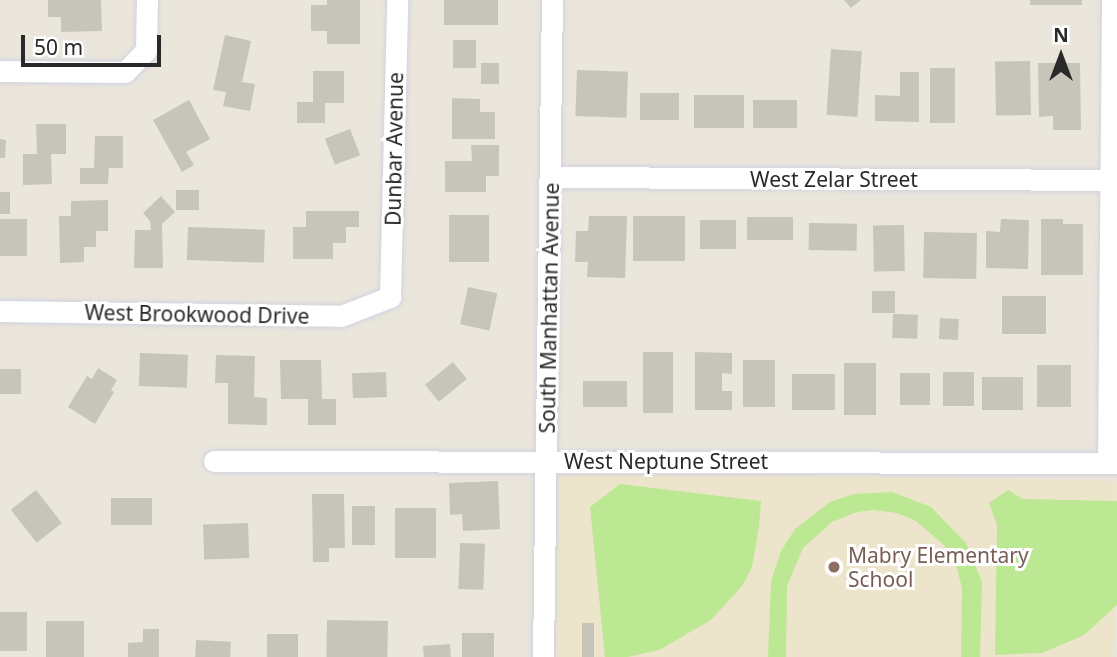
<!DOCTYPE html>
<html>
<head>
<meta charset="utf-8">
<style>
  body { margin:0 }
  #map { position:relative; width:1117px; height:657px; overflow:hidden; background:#ebe6db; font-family:"Noto Sans",sans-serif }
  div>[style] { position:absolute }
  .education>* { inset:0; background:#ede5cb; transform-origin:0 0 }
  .pitch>* { inset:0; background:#bce894 }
  .building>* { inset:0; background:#c7c4ba; transform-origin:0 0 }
  .roads { filter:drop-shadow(0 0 2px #d0d2e2) drop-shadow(0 0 2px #d0d2e2) }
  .minor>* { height:21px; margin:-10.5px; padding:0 10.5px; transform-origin:10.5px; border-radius:10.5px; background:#fff }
  .dots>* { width:19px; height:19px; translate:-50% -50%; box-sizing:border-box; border:4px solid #fff; border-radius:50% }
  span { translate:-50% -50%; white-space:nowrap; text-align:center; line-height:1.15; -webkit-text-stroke:6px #fff; paint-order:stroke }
  .street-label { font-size:21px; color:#292929 }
  .education-label { font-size:21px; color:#785e54 }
  .left { translate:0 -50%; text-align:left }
  .north { position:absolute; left:1026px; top:21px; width:70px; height:70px; -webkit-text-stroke:5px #fff; paint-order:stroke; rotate:0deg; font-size:19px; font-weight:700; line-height:28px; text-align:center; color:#292929 }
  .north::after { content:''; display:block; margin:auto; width:24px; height:32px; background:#292929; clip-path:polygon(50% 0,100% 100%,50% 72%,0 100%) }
  .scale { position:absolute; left:21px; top:35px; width:140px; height:32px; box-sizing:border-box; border:4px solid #292929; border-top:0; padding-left:9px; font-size:21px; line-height:24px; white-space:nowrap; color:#292929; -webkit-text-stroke:5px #fff; paint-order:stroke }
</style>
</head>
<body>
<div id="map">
  <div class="education">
    <i style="left:550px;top:471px;width:567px;height:186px;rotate:1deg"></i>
  </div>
  <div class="pitch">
    <i style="clip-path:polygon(620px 484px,761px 501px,759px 527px,752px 567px,743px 585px,711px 620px,659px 650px,628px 657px,605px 657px,590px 507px)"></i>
    <i style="clip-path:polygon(1008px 490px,1023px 499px,1117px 501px,1117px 605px,1084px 635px,1042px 653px,995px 655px,997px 525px,989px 503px)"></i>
    <i style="clip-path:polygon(892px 492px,931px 507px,966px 543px,982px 582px,980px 657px,961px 657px,962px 588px,956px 565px,944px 545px,916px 521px,897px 513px,873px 510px,857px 512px,832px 522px,803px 548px,787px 586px,786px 657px,768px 657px,771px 581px,781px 551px,795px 529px,830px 502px,854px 494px)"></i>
  </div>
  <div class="building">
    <i style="clip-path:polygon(48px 0,101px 0,102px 31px,61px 32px,61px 17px,48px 17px)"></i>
    <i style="clip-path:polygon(327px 0,360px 0,360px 44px,327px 44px,327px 31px,311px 31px,311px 5px,327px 5px)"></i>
    <i style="left:444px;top:0;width:54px;height:25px"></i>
    <i style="clip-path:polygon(844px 0,861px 0,851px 8px)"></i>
    <i style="left:1030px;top:0;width:52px;height:5px"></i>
    <i style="clip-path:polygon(225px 35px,251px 41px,242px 82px,255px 84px,250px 111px,223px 106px,226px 92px,213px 90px)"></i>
    <i style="left:453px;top:40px;width:23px;height:28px"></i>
    <i style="left:831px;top:49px;width:31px;height:66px;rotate:4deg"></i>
    <i style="left:1030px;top:61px;width:54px;height:35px;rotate:89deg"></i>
    <i style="left:481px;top:63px;width:18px;height:21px"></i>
    <i style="clip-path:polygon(1038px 63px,1080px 63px,1081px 130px,1053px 130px,1053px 116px,1039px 117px)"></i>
    <i style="left:930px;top:68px;width:25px;height:55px"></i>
    <i style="left:577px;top:70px;width:51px;height:46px;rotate:2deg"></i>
    <i style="clip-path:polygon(313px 71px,344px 71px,344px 103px,325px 103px,325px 123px,297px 123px,297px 102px,313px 102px)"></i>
    <i style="clip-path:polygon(900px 72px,919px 72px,919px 122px,875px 121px,875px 95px,900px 96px)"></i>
    <i style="left:640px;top:93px;width:39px;height:27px"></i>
    <i style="left:694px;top:95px;width:50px;height:33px"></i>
    <i style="clip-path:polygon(452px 98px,480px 99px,480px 112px,495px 112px,495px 139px,452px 139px)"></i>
    <i style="clip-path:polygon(189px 100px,210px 139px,186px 152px,194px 165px,182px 172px,153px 120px)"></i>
    <i style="left:753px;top:100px;width:44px;height:28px"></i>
    <i style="clip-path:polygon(36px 124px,66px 124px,66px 154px,51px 154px,52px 184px,23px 185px,23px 154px,37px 154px)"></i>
    <i style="left:350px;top:129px;width:28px;height:27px;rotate:69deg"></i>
    <i style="clip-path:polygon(95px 136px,123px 136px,123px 168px,109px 168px,108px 184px,80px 184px,80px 168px,94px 168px)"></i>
    <i style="clip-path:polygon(0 139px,6px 140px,5px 158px,0 158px)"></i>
    <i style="clip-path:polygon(471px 145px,499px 145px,499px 176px,486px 176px,486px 192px,445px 192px,445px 161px,472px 161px)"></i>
    <i style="left:176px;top:190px;width:23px;height:20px"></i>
    <i style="left:0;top:192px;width:10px;height:22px"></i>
    <i style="clip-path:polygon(161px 196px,175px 212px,162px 224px,163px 268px,134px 268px,135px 230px,151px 230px,150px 221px,143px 213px)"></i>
    <i style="clip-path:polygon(108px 200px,108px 231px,96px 231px,96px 247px,84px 247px,84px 262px,60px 263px,59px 216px,71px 216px,71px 201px)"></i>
    <i style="clip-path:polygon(306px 211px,359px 211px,359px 227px,346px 227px,346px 243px,333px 243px,333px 259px,293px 259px,293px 227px,306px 227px)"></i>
    <i style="left:449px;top:215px;width:40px;height:47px"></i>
    <i style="clip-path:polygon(589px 216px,627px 216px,625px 278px,587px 277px,588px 262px,575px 262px,576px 231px,588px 231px)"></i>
    <i style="left:633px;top:216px;width:52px;height:45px"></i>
    <i style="left:793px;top:217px;width:23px;height:46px;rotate:90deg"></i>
    <i style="left:0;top:219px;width:27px;height:37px"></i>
    <i style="clip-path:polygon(1001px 219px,1029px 220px,1028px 269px,986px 268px,986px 231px,1000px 232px)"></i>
    <i style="clip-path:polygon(1041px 219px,1063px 219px,1063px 224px,1083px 224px,1083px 275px,1041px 275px)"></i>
    <i style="left:736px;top:220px;width:29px;height:36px;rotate:90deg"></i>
    <i style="left:809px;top:223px;width:48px;height:27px;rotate:1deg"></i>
    <i style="left:904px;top:225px;width:46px;height:31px;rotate:89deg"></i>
    <i style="left:188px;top:227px;width:77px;height:33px;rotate:2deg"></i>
    <i style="left:924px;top:232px;width:53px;height:46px;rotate:1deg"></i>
    <i style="left:468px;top:287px;width:30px;height:38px;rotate:12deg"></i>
    <i style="left:872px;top:291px;width:23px;height:22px"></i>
    <i style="left:1002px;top:296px;width:44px;height:38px"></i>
    <i style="left:893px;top:314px;width:25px;height:24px;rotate:2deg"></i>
    <i style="left:940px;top:318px;width:19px;height:21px;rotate:3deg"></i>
    <i style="left:643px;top:352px;width:30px;height:61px"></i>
    <i style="clip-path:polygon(695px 352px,732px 353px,732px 374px,722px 373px,722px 391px,732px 391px,732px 410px,695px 410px)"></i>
    <i style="left:140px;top:353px;width:48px;height:33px;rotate:2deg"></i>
    <i style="clip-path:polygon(216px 355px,255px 356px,254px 397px,267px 398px,267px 425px,228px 424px,228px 383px,215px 383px)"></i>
    <i style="clip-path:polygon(280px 360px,321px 360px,322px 399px,336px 399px,336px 425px,308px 425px,308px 399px,281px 399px)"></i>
    <i style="left:743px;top:360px;width:32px;height:47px"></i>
    <i style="left:453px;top:362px;width:22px;height:36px;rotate:51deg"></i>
    <i style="left:844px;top:363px;width:32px;height:52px"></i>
    <i style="left:1037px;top:365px;width:34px;height:42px"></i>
    <i style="clip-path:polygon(98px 368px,117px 380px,111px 390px,114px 392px,95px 424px,68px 407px,87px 376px,92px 379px)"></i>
    <i style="left:0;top:369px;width:21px;height:25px"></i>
    <i style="left:386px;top:372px;width:25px;height:34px;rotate:88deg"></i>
    <i style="left:943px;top:372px;width:31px;height:34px"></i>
    <i style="left:900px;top:373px;width:30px;height:32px"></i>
    <i style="left:792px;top:374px;width:43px;height:36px"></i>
    <i style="left:982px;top:377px;width:41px;height:33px"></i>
    <i style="left:583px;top:381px;width:44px;height:26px"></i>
    <i style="clip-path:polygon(498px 481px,500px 529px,463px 531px,462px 514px,450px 515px,449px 483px)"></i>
    <i style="left:36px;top:490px;width:42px;height:32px;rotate:52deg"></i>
    <i style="clip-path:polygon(312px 494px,344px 494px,345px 548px,329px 548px,329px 562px,313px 562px)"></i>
    <i style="left:152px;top:498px;width:27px;height:41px;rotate:90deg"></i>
    <i style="left:352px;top:506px;width:23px;height:39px"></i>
    <i style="left:395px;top:508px;width:41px;height:50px"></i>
    <i style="left:248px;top:523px;width:35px;height:45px;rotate:88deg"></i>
    <i style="left:460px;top:543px;width:25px;height:46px;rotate:2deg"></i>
    <i style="left:0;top:612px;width:27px;height:39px"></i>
    <i style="left:327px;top:620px;width:61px;height:37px;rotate:1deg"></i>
    <i style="left:46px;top:621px;width:38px;height:36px"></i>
    <i style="left:582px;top:623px;width:12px;height:34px"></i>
    <i style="clip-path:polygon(143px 629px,159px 629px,159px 657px,128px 657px,128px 643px,143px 642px)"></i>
    <i style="left:462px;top:633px;width:32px;height:24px"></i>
    <i style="left:267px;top:634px;width:31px;height:23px"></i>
    <i style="left:196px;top:640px;width:35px;height:17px;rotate:3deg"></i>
    <i style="left:450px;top:644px;width:13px;height:27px;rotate:86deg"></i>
  </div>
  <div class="roads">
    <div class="minor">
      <i style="left:0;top:71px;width:125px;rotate:0.5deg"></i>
      <i style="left:125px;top:72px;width:30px;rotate:-46deg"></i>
      <i style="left:146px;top:50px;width:50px;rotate:-88.9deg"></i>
      <i style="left:551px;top:177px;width:566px;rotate:0.3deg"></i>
      <i style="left:0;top:311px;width:341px;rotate:0.8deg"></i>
      <i style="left:341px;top:316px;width:53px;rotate:-21.2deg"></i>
      <i style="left:390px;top:297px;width:297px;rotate:-88.6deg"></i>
      <i style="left:214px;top:461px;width:903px;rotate:0.13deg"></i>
      <i style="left:1108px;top:463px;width:463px;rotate:-89.5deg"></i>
      <i style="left:543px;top:657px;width:657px;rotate:-89.22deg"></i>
    </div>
  </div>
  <div class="dots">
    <i style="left:834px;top:567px;background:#8d6e63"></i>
  </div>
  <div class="street-label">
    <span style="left:394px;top:149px;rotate:-89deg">Dunbar Avenue</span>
    <span style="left:834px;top:179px">West Zelar Street</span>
    <span style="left:549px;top:308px;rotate:-89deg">South Manhattan Avenue</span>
    <span style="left:197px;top:314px;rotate:1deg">West Brookwood Drive</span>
    <span style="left:666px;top:461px">West Neptune Street</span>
  </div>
  <div class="education-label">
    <span class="left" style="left:848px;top:567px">Mabry Elementary<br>School</span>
  </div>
  <div class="north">N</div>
  <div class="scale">50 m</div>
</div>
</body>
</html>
